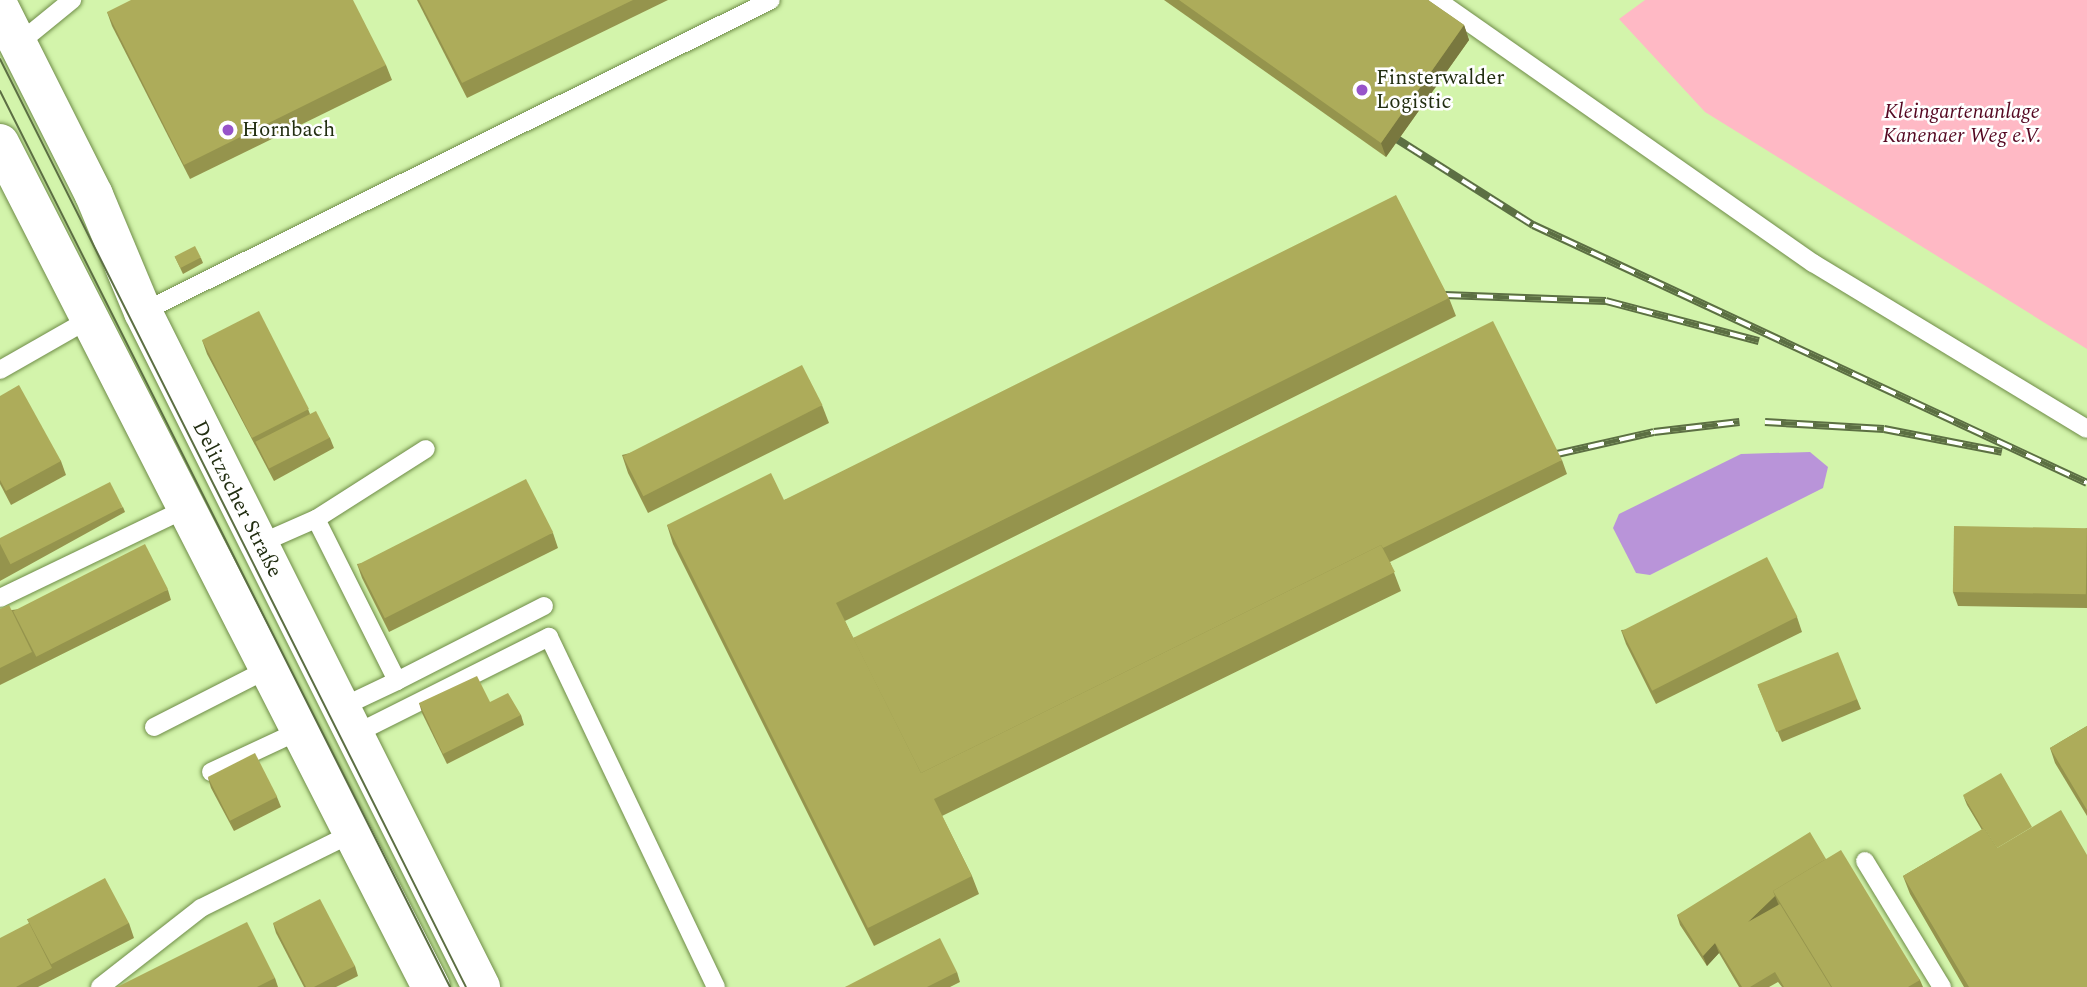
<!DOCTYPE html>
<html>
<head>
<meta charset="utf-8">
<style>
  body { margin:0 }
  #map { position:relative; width:2087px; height:987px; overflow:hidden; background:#d3f4ab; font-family:Spectral,serif }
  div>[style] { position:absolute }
  .green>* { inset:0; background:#ffb9c5 }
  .water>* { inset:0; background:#b994d9 }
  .roads { filter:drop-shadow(0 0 2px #6f8c48) drop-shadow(0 0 2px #6f8c48) }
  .lane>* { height:18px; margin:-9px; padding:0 9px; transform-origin:9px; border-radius:9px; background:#fff }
  .secondary>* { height:38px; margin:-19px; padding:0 19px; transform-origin:19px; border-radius:19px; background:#fff }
  .tram>* { height:2px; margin:-1px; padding:0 1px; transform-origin:1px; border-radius:1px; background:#5c6f43 }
  .rail>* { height:8px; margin-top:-4px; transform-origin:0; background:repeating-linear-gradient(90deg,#fff 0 16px,#5c6f43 0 32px); box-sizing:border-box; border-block:2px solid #5c6f43 }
  .wall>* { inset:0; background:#95944d }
  .shaded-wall>* { inset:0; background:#79783f }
  .building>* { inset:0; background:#adac5a; transform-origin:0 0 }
  .dots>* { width:19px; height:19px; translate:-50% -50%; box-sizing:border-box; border:4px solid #fff; border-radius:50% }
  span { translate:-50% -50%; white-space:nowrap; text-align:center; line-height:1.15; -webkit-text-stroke:5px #fff; paint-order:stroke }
  .poi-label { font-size:21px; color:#222e11 }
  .left { translate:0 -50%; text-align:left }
  .park-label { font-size:21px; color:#550822; font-style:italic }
  .street-label { font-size:21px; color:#222e11 }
</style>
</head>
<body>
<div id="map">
  <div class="green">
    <i style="clip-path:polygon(1645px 0,2087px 0,2087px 349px,1705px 112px,1619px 19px)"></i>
  </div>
  <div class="water">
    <i style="clip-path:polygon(1810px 452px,1828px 467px,1823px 488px,1650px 575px,1636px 573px,1613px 528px,1619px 514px,1741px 454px)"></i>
  </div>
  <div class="roads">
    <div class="lane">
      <i style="left:1437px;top:0;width:459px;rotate:35deg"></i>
      <i style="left:1813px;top:263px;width:320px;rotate:31.2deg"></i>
      <i style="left:18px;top:44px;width:70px;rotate:-39.2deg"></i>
      <i style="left:143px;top:312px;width:701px;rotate:-26.42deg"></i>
      <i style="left:0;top:370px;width:107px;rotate:-29.7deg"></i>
      <i style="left:316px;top:519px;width:181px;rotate:63.4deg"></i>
      <i style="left:397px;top:681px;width:61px;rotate:154.7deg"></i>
      <i style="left:259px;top:544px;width:62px;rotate:-23.7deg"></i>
      <i style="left:316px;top:519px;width:130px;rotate:-32.5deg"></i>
      <i style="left:0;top:598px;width:210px;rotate:-25.7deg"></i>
      <i style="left:397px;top:681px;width:165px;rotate:-27deg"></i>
      <i style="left:154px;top:727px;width:130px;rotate:-27deg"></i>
      <i style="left:355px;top:734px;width:217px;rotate:-26.6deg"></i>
      <i style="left:549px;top:637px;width:388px;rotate:64.5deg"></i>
      <i style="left:211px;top:772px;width:99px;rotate:-25deg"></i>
      <i style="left:1865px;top:861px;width:148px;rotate:58.6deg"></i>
      <i style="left:100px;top:987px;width:128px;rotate:-38deg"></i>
      <i style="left:201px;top:908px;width:169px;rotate:-26.3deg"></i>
    </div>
    <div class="secondary">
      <i style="left:0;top:8px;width:209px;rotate:63.3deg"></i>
      <i style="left:94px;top:195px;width:127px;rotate:67.3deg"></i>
      <i style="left:143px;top:312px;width:755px;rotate:63.4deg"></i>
      <i style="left:0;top:143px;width:948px;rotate:62.95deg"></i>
    </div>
  </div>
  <div class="tram">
    <i style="left:0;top:59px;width:1038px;rotate:63.34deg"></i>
    <i style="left:0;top:91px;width:1003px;rotate:63.33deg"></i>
  </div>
  <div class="rail">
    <i style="left:1381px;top:129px;width:180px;rotate:32.3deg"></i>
    <i style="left:1533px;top:225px;width:611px;rotate:24.97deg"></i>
    <i style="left:1445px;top:295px;width:161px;rotate:2.1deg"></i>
    <i style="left:1606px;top:301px;width:158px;rotate:14.7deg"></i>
    <i style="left:1765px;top:422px;width:119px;rotate:3.4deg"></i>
    <i style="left:1884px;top:429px;width:120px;rotate:11deg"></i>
    <i style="left:1557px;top:454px;width:99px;rotate:-12.8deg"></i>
    <i style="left:1654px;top:432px;width:86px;rotate:-6.7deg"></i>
  </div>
  <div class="wall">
    <i style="clip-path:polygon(417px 0,668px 0,467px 98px)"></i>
    <i style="clip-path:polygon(1164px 0,1428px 0,1464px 25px,1469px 40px,1386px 157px)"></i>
    <i style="clip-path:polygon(107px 12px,386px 65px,392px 80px,190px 179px,112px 26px)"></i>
    <i style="clip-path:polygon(175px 257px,201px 258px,203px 263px,183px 274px)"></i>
    <i style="clip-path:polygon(1449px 298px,1456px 316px,845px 621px,853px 638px,1562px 460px,1567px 474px,1390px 562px,1401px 591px,942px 816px,972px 876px,979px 894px,874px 946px,673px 544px,667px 525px,784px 500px)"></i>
    <i style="clip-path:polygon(202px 340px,308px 409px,310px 414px,330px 438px,334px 448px,274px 481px,207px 354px)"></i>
    <i style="clip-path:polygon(0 396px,61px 461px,66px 475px,11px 505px,0 484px)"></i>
    <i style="clip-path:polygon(822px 405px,829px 423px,648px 513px,628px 473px,622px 455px)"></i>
    <i style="clip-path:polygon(123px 507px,125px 512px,0 581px,0 543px)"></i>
    <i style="clip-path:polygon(2087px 528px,2087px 608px,1958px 606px,1953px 592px)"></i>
    <i style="clip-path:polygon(553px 533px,558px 548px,389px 632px,362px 578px,357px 564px)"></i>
    <i style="clip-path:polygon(168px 590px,171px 600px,0 685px,0 609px,12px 610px)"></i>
    <i style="clip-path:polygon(1797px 617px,1802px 632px,1656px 704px,1626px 644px,1621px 630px)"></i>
    <i style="clip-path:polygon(1758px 686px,1857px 699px,1861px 709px,1782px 742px)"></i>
    <i style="clip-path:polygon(490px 702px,521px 715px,524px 725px,447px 764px,422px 713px,419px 703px)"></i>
    <i style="clip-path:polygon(2087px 726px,2087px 816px,2055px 763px,2050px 748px)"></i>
    <i style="clip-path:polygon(208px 778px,277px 797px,281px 807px,234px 831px,211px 788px)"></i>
    <i style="clip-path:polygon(1963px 795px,2087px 987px,1964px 987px,1910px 894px,1903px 876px,1982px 830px,1967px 805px)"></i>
    <i style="clip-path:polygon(1826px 859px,1920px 980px,1923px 987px,1782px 987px,1778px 982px,1769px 987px,1739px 987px,1719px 953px,1707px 966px,1680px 925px,1677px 915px)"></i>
    <i style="clip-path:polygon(27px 919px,129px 923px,134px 938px,38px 987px,0 987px,29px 923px)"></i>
    <i style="clip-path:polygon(273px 923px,355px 966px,358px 976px,336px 987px,304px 987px,276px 933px)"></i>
    <i style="clip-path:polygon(957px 972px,960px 982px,950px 987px,845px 987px)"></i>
    <i style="clip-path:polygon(275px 978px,278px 987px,117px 987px)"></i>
  </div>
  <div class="shaded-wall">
    <i style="clip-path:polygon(1464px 25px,1469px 40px,1386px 157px,1381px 143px)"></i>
    <i style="clip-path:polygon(1775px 896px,1779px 906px,1748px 922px)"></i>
    <i style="clip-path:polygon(1715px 943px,1719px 953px,1707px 966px,1703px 956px)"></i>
  </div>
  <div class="building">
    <i style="clip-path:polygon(131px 0,353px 0,386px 65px,184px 165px,107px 12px)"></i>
    <i style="clip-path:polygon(419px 0,633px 0,462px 83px)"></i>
    <i style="clip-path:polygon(1179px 0,1428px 0,1464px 25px,1381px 143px)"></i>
    <i style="clip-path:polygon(1396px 195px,1449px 298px,836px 603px,921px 773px,1381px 545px,1395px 572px,934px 799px,972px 876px,868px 928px,667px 525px,771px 473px,784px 500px)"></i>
    <i style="left:195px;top:246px;width:13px;height:23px;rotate:63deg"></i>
    <i style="left:259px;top:311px;width:110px;height:64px;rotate:63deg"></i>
    <i style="clip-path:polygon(1493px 321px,1562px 460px,1383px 548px,1381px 545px,921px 773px,853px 638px)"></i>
    <i style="left:802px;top:365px;width:45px;height:201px;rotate:63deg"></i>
    <i style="clip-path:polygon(19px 385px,61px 461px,6px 491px,0 480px,0 396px)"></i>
    <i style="left:316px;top:411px;width:30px;height:68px;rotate:63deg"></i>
    <i style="left:526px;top:479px;width:60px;height:189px;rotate:63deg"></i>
    <i style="left:110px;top:482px;width:28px;height:126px;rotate:63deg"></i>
    <i style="left:1954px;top:526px;width:133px;height:66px;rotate:1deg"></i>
    <i style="left:145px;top:544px;width:51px;height:148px;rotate:63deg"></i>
    <i style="left:1767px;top:557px;width:67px;height:163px;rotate:63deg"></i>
    <i style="clip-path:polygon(9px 605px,32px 652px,0 668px,0 609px)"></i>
    <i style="left:1838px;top:652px;width:51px;height:87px;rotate:68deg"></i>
    <i style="clip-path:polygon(477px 676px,490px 702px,508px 693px,521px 715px,443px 754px,419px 703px)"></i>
    <i style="clip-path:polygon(2087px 726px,2087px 810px,2050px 748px)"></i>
    <i style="left:255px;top:753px;width:49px;height:53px;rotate:63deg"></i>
    <i style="clip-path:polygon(2001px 773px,2032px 827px,1997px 848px,1984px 828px,1983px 829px,1963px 795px)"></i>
    <i style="clip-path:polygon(2061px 810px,2087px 855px,2087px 987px,1969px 987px,1903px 876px,1984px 828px,1997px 848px)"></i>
    <i style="clip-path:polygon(1810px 832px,1826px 859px,1773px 891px,1775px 896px,1748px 922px,1780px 904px,1831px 987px,1784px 987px,1775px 972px,1750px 987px,1742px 987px,1715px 943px,1703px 956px,1677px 915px)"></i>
    <i style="clip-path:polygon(1841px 850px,1920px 980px,1908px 987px,1832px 987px,1773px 891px)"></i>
    <i style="left:105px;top:878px;width:51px;height:88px;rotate:62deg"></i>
    <i style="clip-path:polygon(320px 899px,355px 966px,314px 987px,306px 987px,273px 923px)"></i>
    <i style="clip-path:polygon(247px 922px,275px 978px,257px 987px,117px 987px)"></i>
    <i style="clip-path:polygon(29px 923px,52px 968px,16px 987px,0 987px,0 938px)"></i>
    <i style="clip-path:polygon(940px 938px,957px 972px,927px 987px,845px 987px)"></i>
  </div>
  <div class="dots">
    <i style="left:1362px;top:90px;background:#9754c9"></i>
    <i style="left:228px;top:130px;background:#9754c9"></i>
  </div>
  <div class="poi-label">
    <span class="left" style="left:1376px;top:90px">Finsterwalder<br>Logistic</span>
    <span class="left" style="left:242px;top:130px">Hornbach</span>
  </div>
  <div class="park-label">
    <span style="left:1962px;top:124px">Kleingartenanlage<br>Kanenaer Weg e.V.</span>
  </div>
  <div class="street-label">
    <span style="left:237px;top:499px;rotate:63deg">Delitzscher Straße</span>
  </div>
</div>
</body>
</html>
